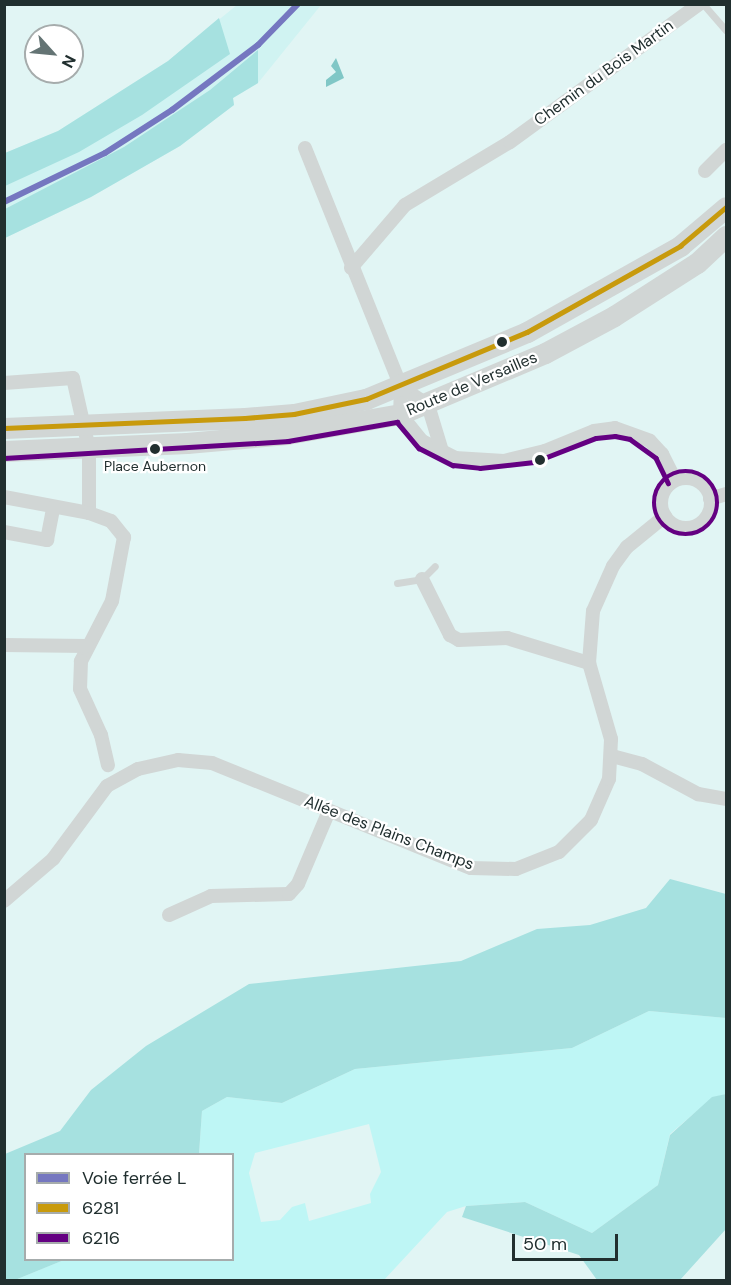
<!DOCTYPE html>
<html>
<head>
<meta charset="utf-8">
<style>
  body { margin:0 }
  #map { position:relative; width:731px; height:1285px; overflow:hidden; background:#e1f5f4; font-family:"DM Sans",sans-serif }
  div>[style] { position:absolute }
  .built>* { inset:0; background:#d0f3f2 }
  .green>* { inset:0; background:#bef6f5 }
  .forest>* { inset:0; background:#a6e1e0 }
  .water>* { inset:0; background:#80c7c6 }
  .service>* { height:7px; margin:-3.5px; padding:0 3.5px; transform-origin:3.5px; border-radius:3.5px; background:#d1d6d5 }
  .minor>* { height:14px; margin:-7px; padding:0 7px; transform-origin:7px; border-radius:7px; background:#d1d6d5 }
  .minor>.ring { margin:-7px; padding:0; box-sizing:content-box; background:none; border:14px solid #d1d6d5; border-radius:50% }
  .primary>* { height:21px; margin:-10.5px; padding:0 10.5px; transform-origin:10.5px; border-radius:10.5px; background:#d1d6d5 }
  .bus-1>* { height:4.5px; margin:-2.25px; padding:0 2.25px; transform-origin:2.25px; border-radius:2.25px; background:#c89a0c }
  .bus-2>* { height:4.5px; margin:-2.25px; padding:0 2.25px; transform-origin:2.25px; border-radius:2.25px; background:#640082 }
  .bus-2>.ring { margin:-2.25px; padding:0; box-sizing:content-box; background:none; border:4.5px solid #640082; border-radius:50% }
  .rail-1>* { height:6px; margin:-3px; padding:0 3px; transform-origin:3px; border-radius:3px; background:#7577c0 }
  .dots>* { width:16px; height:16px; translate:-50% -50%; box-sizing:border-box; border:3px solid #fff; border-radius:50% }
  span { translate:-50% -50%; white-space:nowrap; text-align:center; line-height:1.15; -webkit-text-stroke:4.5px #fff; paint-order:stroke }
  .bus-label { font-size:14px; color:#212f2f }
  .street-label { font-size:16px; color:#212f2f }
  .frame { position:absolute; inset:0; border:6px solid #212f2f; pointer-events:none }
  .legend { position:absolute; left:24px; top:1153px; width:210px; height:108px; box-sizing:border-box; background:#fff; border:2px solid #a6acac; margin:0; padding:8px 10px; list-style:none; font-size:18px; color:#212f2f }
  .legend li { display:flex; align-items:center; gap:12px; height:30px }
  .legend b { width:30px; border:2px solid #a6acac }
  .north { position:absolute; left:24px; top:24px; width:60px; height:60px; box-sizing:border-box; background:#fff; border:2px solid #a6acac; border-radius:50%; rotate:117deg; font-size:16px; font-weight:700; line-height:24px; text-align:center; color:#212f2f }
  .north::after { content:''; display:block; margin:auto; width:21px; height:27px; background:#647474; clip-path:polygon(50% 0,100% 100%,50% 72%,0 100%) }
  .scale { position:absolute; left:512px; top:1234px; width:106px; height:27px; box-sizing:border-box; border:3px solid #212f2f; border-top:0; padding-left:8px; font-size:18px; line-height:21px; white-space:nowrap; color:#212f2f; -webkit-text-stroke:4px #fff; paint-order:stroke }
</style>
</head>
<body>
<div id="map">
  <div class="built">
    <i style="clip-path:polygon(237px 5px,321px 5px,258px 83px,233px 98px,234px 105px,180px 146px,91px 197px,5px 238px,5px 153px,58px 131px,168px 61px)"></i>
  </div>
  <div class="green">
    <i style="clip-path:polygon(evenodd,649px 1011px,726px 1018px,726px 1094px,712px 1098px,670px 1134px,658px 1185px,592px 1233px,525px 1202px,466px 1206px,447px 1212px,384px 1280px,15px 1280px,64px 1260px,232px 1260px,232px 1154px,199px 1154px,202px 1111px,227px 1097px,282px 1103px,355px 1069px,572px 1048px,649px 1011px,369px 1124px,381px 1172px,370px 1194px,371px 1203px,309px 1221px,305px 1203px,292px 1207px,280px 1220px,261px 1222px,249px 1173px,255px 1153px,369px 1124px)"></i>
  </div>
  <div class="forest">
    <i style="clip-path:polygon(219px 18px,230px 54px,142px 115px,79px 152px,5px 186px,5px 153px,58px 131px,168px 61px)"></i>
    <i style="clip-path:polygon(258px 50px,258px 83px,233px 98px,234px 105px,180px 146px,91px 197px,5px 238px,5px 209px,124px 147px,210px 90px)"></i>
    <i style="clip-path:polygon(670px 879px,726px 894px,726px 1018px,649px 1011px,572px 1048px,355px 1069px,282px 1103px,227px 1097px,202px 1111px,199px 1154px,26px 1154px,26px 1260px,64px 1260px,15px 1280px,5px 1280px,5px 1154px,60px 1131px,91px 1090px,146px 1046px,249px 984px,461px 961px,537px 929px,590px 925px,646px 908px)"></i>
    <i style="clip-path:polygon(726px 1094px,726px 1229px,680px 1280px,597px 1280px,579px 1255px,462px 1217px,466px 1206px,525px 1202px,592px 1233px,658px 1185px,670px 1135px,712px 1097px)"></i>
  </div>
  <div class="water">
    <i style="clip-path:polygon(336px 58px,344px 78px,326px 87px,326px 80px,336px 72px,331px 66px)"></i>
  </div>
  <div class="service">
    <i style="left:703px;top:4px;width:35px;rotate:49deg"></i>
    <i style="left:397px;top:583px;width:25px;rotate:-9deg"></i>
    <i style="left:422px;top:579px;width:18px;rotate:-45deg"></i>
  </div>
  <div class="minor">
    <i style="left:305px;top:148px;width:258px;rotate:68.1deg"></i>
    <i style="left:401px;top:387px;width:27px;rotate:92deg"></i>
    <i style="left:400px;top:414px;width:35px;rotate:51deg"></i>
    <i style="left:422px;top:441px;width:37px;rotate:27deg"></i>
    <i style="left:455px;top:458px;width:49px;rotate:3.5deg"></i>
    <i style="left:504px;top:461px;width:42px;rotate:-13.7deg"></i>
    <i style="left:545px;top:451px;width:53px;rotate:-22.2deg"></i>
    <i style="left:594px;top:431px;width:21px;rotate:-8deg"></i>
    <i style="left:615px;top:428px;width:37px;rotate:20deg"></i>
    <i style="left:650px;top:441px;width:18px;rotate:47deg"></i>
    <i style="left:662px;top:454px;width:29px;rotate:63deg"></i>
    <i style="left:705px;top:171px;width:30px;rotate:-45deg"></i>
    <i style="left:351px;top:268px;width:83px;rotate:-49.4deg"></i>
    <i style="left:405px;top:205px;width:122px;rotate:-31deg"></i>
    <i style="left:510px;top:142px;width:234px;rotate:-36.1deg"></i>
    <i style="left:4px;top:383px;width:69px;rotate:-4.1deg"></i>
    <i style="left:73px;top:378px;width:73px;rotate:77.3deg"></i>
    <i style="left:89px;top:449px;width:64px;rotate:90deg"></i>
    <i style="left:401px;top:387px;width:32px;rotate:34deg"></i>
    <i style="left:428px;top:405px;width:48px;rotate:73.1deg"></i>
    <i class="ring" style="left:661px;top:478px;width:36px;height:36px"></i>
    <i style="left:4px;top:497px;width:86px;rotate:10.7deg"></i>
    <i style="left:89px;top:513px;width:23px;rotate:20deg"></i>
    <i style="left:111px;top:521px;width:21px;rotate:51deg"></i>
    <i style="left:124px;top:537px;width:65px;rotate:100.6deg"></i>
    <i style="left:112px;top:601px;width:68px;rotate:117.3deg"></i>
    <i style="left:81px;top:661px;width:28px;rotate:92deg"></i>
    <i style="left:80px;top:689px;width:51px;rotate:65.5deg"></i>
    <i style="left:101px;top:735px;width:31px;rotate:77deg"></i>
    <i style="left:710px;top:499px;width:17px;rotate:-17deg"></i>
    <i style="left:4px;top:532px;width:44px;rotate:10.5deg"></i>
    <i style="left:47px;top:540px;width:33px;rotate:-79deg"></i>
    <i style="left:422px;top:579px;width:63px;rotate:63.4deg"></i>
    <i style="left:450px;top:635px;width:10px;rotate:29deg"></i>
    <i style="left:459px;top:640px;width:48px;rotate:-2.4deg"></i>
    <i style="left:507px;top:638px;width:86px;rotate:17deg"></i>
    <i style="left:4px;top:645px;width:83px;rotate:0.7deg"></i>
    <i style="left:612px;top:756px;width:31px;rotate:15deg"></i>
    <i style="left:642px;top:764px;width:64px;rotate:28.2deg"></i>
    <i style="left:698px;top:794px;width:28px;rotate:10deg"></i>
    <i style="left:4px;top:901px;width:65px;rotate:-40.6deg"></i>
    <i style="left:53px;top:859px;width:91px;rotate:-53.5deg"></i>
    <i style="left:107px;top:786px;width:35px;rotate:-29deg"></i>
    <i style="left:138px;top:769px;width:41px;rotate:-12.7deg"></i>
    <i style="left:178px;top:760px;width:34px;rotate:5deg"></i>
    <i style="left:212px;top:763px;width:279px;rotate:22.1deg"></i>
    <i style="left:471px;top:868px;width:45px;rotate:1.3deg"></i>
    <i style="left:516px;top:869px;width:46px;rotate:-21.6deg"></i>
    <i style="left:559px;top:852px;width:45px;rotate:-45deg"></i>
    <i style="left:591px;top:820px;width:45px;rotate:-66.3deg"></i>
    <i style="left:609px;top:779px;width:40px;rotate:-87.1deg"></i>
    <i style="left:611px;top:739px;width:79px;rotate:-106.1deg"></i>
    <i style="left:589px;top:663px;width:52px;rotate:-85.6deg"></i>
    <i style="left:593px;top:611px;width:49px;rotate:-66deg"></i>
    <i style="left:613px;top:566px;width:24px;rotate:-54deg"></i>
    <i style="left:627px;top:547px;width:49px;rotate:-39.2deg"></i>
    <i style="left:169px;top:915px;width:46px;rotate:-24.3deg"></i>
    <i style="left:211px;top:896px;width:78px;rotate:-1.5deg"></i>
    <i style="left:289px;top:894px;width:13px;rotate:-48deg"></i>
    <i style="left:298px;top:884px;width:79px;rotate:-67deg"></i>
  </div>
  <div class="primary">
    <i style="left:4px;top:428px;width:241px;rotate:-2.4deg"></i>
    <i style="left:245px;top:418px;width:49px;rotate:-4.7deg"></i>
    <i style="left:294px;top:414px;width:74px;rotate:-11.8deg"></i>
    <i style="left:366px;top:399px;width:174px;rotate:-22.6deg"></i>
    <i style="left:527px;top:332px;width:176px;rotate:-29.3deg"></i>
    <i style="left:680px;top:246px;width:60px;rotate:-40.3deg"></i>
    <i style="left:4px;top:451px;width:183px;rotate:-2.5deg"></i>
    <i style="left:187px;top:443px;width:100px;rotate:-5.1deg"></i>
    <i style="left:287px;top:434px;width:115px;rotate:-10deg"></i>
    <i style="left:400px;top:414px;width:157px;rotate:-22.8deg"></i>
    <i style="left:545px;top:353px;width:78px;rotate:-28.2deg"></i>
    <i style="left:614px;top:316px;width:98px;rotate:-32.6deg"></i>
    <i style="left:697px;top:263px;width:40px;rotate:-43deg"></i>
  </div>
  <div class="bus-1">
    <i style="left:4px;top:428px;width:241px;rotate:-2.4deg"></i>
    <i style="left:245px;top:418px;width:49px;rotate:-4.7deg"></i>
    <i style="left:294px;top:414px;width:74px;rotate:-11.8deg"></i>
    <i style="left:366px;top:399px;width:174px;rotate:-22.6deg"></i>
    <i style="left:527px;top:332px;width:176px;rotate:-29.3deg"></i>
    <i style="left:680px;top:246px;width:60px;rotate:-40.3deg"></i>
  </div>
  <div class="bus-2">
    <i style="left:4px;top:458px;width:285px;rotate:-3.4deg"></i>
    <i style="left:288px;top:441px;width:111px;rotate:-9.9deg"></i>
    <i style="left:397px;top:422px;width:34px;rotate:50deg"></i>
    <i style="left:419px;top:448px;width:38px;rotate:27deg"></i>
    <i style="left:453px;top:465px;width:27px;rotate:6deg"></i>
    <i style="left:480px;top:468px;width:54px;rotate:-6.3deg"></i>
    <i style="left:534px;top:462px;width:66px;rotate:-21.2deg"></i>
    <i style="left:596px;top:438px;width:19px;rotate:-6deg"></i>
    <i style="left:615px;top:436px;width:15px;rotate:11deg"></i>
    <i style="left:630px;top:439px;width:32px;rotate:36deg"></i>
    <i style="left:656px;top:458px;width:28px;rotate:64deg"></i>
    <i class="ring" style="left:654px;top:471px;width:59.5px;height:59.5px"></i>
  </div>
  <div class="rail-1">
    <i style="left:4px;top:202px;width:112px;rotate:-25.9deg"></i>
    <i style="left:105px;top:153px;width:80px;rotate:-32.7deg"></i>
    <i style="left:172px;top:110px;width:108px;rotate:-37.1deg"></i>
    <i style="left:258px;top:45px;width:57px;rotate:-45.7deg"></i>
  </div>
  <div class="dots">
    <i style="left:502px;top:342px;background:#212f2f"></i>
    <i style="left:155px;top:449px;background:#212f2f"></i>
    <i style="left:540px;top:460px;background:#212f2f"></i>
  </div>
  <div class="bus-label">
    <span style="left:155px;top:466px">Place Aubernon</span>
  </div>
  <div class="street-label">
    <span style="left:604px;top:73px;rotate:-36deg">Chemin du Bois Martin</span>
    <span style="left:472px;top:384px;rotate:-23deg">Route de Versailles</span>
    <span style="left:389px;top:833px;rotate:21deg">Allée des Plains Champs</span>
  </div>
  <div class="frame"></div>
  <ul class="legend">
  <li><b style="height:8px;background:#7577c0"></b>Voie ferrée L</li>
  <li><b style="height:8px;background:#c89a0c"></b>6281</li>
  <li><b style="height:8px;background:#640082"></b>6216</li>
  </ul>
  <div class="north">N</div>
  <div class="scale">50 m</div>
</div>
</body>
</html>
